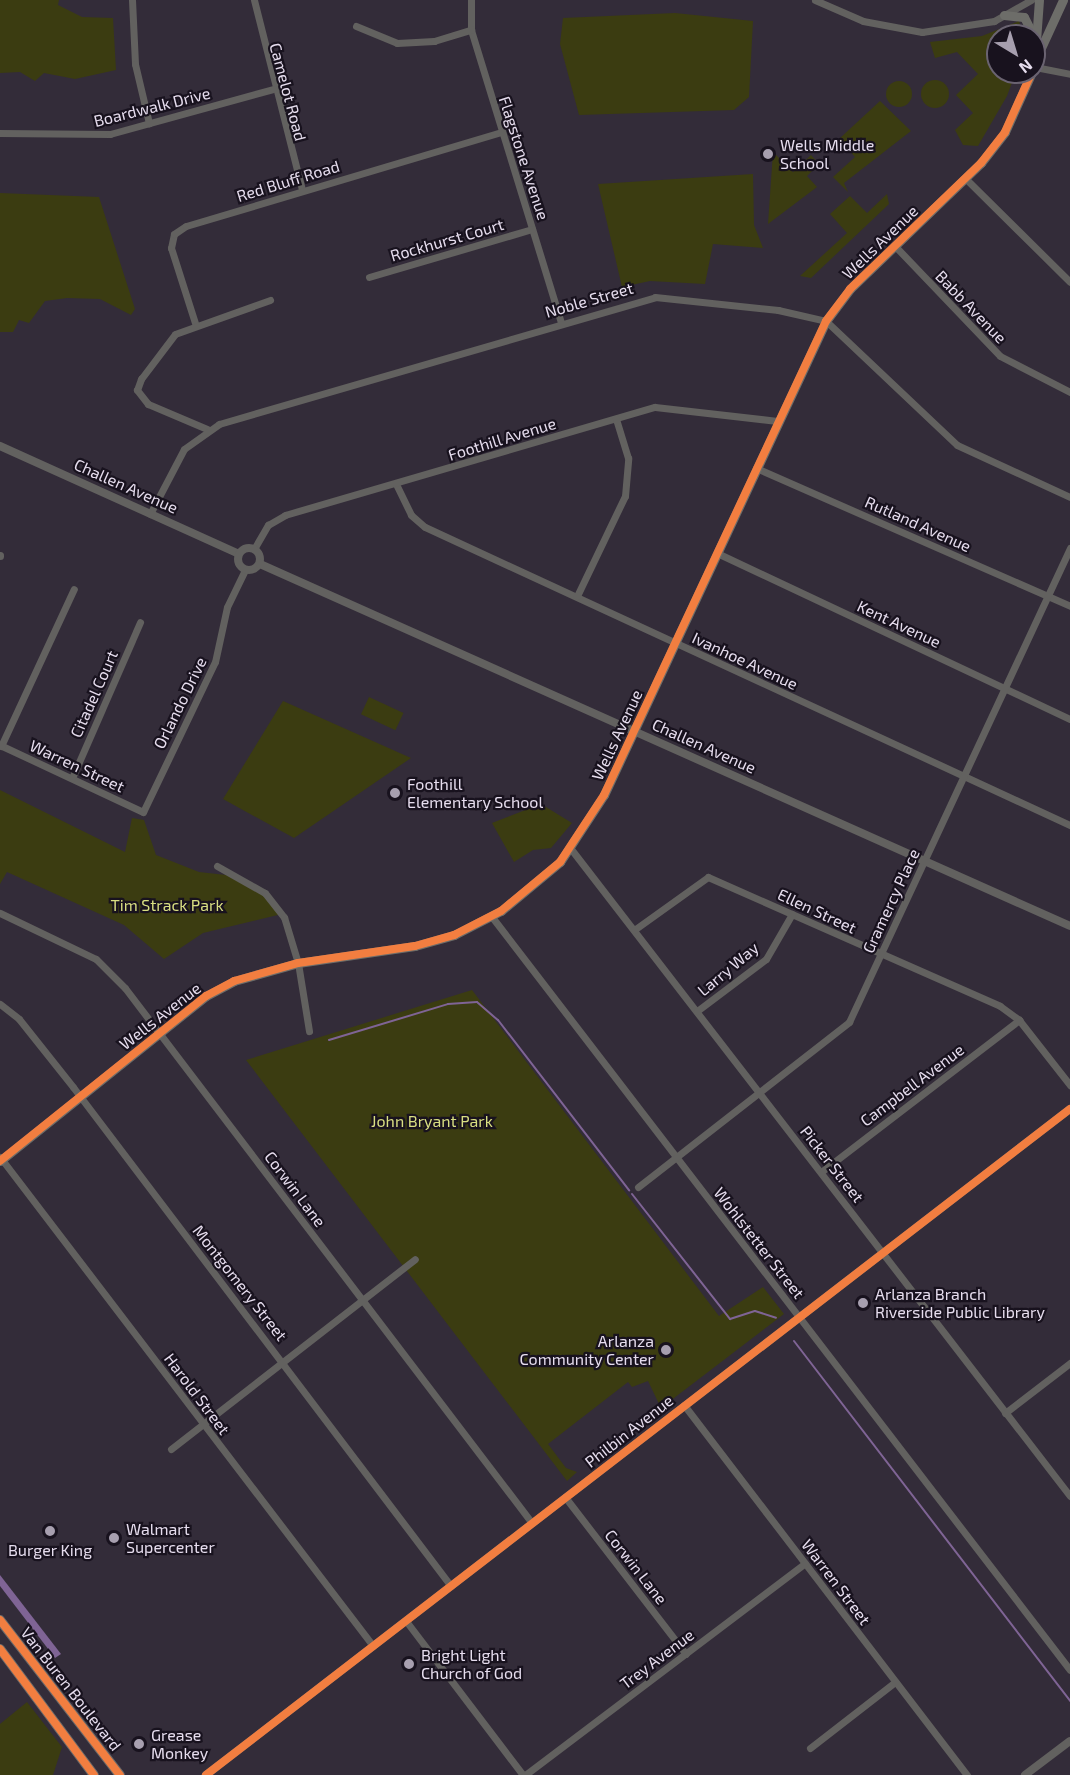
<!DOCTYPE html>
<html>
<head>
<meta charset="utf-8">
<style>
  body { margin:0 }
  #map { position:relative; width:1070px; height:1775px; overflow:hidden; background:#332c39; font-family:"Exo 2",sans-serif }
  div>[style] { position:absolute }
  .green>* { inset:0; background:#3b3c11; transform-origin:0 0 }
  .round { border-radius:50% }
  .water>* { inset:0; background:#7f6495 }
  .stream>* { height:2px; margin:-1px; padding:0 1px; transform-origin:1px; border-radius:1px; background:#7f6495 }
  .minor>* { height:7px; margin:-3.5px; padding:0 3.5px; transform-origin:3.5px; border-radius:3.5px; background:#62615f }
  .tertiary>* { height:8px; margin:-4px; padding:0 4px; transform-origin:4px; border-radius:4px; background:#62615f }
  .tertiary>.ring { margin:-4px; padding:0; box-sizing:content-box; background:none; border:8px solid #62615f; border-radius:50% }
  .secondary>* { height:9px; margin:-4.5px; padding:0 4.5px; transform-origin:4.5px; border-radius:4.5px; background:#6d6d69 }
  .primary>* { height:10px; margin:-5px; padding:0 5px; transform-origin:5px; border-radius:5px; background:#6c6a69 }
  .cycleway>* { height:8px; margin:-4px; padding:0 4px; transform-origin:4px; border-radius:4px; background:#f27e40 }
  .dots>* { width:16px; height:16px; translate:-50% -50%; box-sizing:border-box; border:3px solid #18121e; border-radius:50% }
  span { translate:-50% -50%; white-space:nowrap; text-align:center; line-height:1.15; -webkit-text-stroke:4.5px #18121e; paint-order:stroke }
  .street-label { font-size:16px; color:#e6ddee }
  .poi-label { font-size:16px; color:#e6ddee }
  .left { translate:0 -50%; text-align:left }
  .right { translate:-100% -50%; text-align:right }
  .park-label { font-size:16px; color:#d9df82 }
  .north { position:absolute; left:986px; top:24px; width:60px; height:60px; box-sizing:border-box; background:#18121e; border:2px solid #6a6371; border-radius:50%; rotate:142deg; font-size:16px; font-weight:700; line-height:24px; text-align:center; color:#e6ddee }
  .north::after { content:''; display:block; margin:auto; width:21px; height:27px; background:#a79faf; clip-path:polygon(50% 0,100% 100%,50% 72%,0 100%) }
</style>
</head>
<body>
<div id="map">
  <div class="green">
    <i style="clip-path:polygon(0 0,59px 0,58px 5px,82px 17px,113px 18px,116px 70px,75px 79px,44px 73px,35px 81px,20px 72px,0 73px)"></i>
    <i style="clip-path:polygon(675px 13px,753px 21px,749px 97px,734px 110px,579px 115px,560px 44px,563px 18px)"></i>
    <i style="clip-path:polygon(1019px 21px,1024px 36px,998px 36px,998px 72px,1016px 72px,1007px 96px,978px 146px,963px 145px,955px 130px,973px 113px,956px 95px,978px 74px,957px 52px,935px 58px,930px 42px,982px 36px)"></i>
    <i class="round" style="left:921px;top:80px;width:28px;height:28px"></i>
    <i class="round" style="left:886px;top:81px;width:26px;height:26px"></i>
    <i style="clip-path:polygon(880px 101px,911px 131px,844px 183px,848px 192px,833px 177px,855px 157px,839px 139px)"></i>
    <i style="clip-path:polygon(773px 152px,793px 172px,811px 155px,819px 164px,807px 176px,817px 187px,768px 224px)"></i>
    <i style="clip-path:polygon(753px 174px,754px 225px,763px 248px,713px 244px,705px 284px,650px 281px,622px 287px,598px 184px)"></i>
    <i style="clip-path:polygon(0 193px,99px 197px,135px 309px,131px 315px,100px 299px,67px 298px,45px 301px,29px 323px,19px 320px,13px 332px,0 332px)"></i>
    <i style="clip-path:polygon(887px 194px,889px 204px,811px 278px,800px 276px,847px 233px,830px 214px,850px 196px,867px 213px)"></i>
    <i style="left:369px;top:697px;width:38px;height:19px;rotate:25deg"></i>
    <i style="clip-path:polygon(283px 701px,411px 758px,294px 838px,223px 799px)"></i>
    <i style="clip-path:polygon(0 790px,125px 852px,132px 818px,144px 820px,156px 855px,199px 872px,226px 875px,260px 891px,282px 914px,203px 933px,164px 959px,124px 925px,7px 872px,0 884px)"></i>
    <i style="clip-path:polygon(541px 804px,572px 823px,551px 848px,533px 850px,514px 862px,492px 823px)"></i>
    <i style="clip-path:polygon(472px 990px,719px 1316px,763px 1287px,784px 1314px,661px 1408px,648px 1381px,632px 1387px,628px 1382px,548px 1444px,566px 1468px,577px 1472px,567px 1481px,246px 1060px)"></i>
    <i style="clip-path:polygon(27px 1702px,62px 1747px,53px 1775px,0 1775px,0 1724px)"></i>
  </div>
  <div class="water">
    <i style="clip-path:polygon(0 1575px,61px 1654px,55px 1658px,0 1586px)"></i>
  </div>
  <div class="stream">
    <i style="left:329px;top:1040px;width:124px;rotate:-16.8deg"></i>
    <i style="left:448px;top:1004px;width:29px;rotate:-4deg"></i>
    <i style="left:477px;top:1002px;width:28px;rotate:41deg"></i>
    <i style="left:498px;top:1020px;width:215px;rotate:52.4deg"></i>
    <i style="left:632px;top:1194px;width:159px;rotate:51.9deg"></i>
    <i style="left:730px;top:1319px;width:26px;rotate:-18deg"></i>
    <i style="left:755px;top:1311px;width:22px;rotate:18deg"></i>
    <i style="left:794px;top:1341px;width:454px;rotate:52.5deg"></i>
  </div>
  <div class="minor">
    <i style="left:132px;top:0;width:64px;rotate:87.3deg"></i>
    <i style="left:135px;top:64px;width:61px;rotate:76.7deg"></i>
    <i style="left:254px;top:0;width:196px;rotate:75.8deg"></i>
    <i style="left:471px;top:0;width:30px;rotate:90deg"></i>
    <i style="left:471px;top:30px;width:306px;rotate:72.9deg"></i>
    <i style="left:815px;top:0;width:52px;rotate:23.6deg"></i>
    <i style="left:863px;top:21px;width:60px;rotate:10.6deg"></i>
    <i style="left:922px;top:32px;width:73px;rotate:-8.7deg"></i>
    <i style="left:994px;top:21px;width:43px;rotate:-29.6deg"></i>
    <i style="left:356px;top:26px;width:44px;rotate:22.5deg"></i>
    <i style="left:397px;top:43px;width:37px;rotate:-3deg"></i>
    <i style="left:434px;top:41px;width:39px;rotate:-17deg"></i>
    <i style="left:1035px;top:67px;width:36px;rotate:11deg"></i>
    <i style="left:0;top:133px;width:110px;rotate:0.5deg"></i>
    <i style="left:110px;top:134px;width:169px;rotate:-15.4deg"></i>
    <i style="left:966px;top:179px;width:146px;rotate:44.7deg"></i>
    <i style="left:894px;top:245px;width:153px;rotate:46.3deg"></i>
    <i style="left:1000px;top:356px;width:79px;rotate:27.2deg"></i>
    <i style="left:369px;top:277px;width:170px;rotate:-16.4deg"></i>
    <i style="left:195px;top:323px;width:79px;rotate:-107.7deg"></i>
    <i style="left:171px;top:248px;width:14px;rotate:-78deg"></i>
    <i style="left:174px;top:234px;width:14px;rotate:-34deg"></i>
    <i style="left:186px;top:226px;width:329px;rotate:-16.6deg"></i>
    <i style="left:207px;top:429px;width:64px;rotate:-157deg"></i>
    <i style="left:148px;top:404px;width:18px;rotate:-128deg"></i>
    <i style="left:137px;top:390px;width:12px;rotate:-70deg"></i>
    <i style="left:141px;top:379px;width:56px;rotate:-52.9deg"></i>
    <i style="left:175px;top:334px;width:101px;rotate:-19.7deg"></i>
    <i style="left:756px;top:468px;width:343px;rotate:23.7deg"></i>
    <i style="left:396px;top:484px;width:34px;rotate:64deg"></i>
    <i style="left:411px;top:515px;width:18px;rotate:41deg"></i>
    <i style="left:425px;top:527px;width:711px;rotate:24.8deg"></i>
    <i style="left:150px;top:514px;width:73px;rotate:-62.4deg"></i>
    <i style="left:184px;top:449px;width:43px;rotate:-35.5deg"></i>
    <i style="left:219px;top:424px;width:454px;rotate:-16.2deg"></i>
    <i style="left:655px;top:297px;width:124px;rotate:6deg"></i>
    <i style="left:778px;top:310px;width:49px;rotate:12.9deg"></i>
    <i style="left:826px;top:321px;width:180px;rotate:43.4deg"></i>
    <i style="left:957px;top:445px;width:124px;rotate:24.7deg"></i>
    <i style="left:254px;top:549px;width:28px;rotate:-60deg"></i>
    <i style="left:268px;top:525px;width:20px;rotate:-30deg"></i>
    <i style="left:285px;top:515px;width:385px;rotate:-16.3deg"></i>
    <i style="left:655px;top:407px;width:123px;rotate:6.5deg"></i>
    <i style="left:717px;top:553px;width:390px;rotate:25.2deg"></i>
    <i style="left:0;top:556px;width:1px;rotate:-90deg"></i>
    <i style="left:577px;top:596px;width:111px;rotate:-64.4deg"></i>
    <i style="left:625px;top:496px;width:38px;rotate:-85deg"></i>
    <i style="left:628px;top:458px;width:41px;rotate:-107.1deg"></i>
    <i style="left:0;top:745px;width:158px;rotate:25.1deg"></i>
    <i style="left:143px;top:812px;width:166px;rotate:-64.4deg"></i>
    <i style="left:215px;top:662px;width:56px;rotate:-77.7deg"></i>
    <i style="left:227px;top:607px;width:41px;rotate:-64.1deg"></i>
    <i style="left:1px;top:746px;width:173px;rotate:-65.1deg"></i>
    <i style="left:72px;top:778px;width:170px;rotate:-66.4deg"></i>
    <i style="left:571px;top:849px;width:817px;rotate:52.36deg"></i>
    <i style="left:217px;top:866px;width:55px;rotate:29.4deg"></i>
    <i style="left:265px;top:893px;width:31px;rotate:52deg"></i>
    <i style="left:284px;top:917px;width:48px;rotate:73.1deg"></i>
    <i style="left:298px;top:963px;width:69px;rotate:80.8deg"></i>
    <i style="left:0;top:913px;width:106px;rotate:25.6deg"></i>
    <i style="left:96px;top:959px;width:41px;rotate:45deg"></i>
    <i style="left:125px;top:988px;width:672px;rotate:52.74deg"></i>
    <i style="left:492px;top:917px;width:949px;rotate:52.49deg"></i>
    <i style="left:634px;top:930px;width:91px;rotate:-35.6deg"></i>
    <i style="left:708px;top:877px;width:319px;rotate:23.8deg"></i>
    <i style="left:1000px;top:1006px;width:24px;rotate:36deg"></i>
    <i style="left:1019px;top:1020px;width:83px;rotate:51.9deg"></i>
    <i style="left:0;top:1004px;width:24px;rotate:38deg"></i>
    <i style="left:19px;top:1019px;width:87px;rotate:51.5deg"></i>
    <i style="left:73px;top:1087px;width:626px;rotate:52.86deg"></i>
    <i style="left:697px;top:1011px;width:86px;rotate:-37deg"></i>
    <i style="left:766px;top:959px;width:52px;rotate:-60deg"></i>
    <i style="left:0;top:1157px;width:615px;rotate:52.66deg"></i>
    <i style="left:821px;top:1172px;width:250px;rotate:-37.5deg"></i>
    <i style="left:638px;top:1187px;width:268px;rotate:-38deg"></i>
    <i style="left:849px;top:1022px;width:523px;rotate:-65deg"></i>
    <i style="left:684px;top:1405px;width:466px;rotate:52.6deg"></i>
    <i style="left:1005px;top:1413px;width:82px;rotate:-37.6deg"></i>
    <i style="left:171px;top:1449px;width:309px;rotate:-37.9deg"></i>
    <i style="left:565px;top:1497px;width:198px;rotate:52.4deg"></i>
    <i style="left:406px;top:1621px;width:193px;rotate:52.8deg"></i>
    <i style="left:810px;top:1748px;width:108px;rotate:-37.8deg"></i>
    <i style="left:525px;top:1775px;width:351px;rotate:-37.1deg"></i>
  </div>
  <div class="tertiary">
    <i style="left:0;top:446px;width:262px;rotate:24.3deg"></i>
    <i class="ring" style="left:238px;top:548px;width:14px;height:14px"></i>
    <i style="left:260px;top:564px;width:887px;rotate:24.08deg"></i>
    <i style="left:206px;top:1775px;width:1091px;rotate:-37.63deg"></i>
    <i style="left:1025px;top:1775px;width:56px;rotate:-37.1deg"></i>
  </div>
  <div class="secondary">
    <i style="left:1004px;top:15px;width:20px;rotate:6deg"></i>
    <i style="left:1024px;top:17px;width:27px;rotate:63deg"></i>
    <i style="left:1041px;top:48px;width:53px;rotate:-65.4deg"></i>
    <i style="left:1034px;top:68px;width:68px;rotate:-85.8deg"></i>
    <i style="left:0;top:1161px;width:264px;rotate:-38.7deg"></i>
    <i style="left:206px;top:996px;width:32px;rotate:-28deg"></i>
    <i style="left:234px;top:981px;width:66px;rotate:-15.7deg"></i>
    <i style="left:298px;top:963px;width:118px;rotate:-8.3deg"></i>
    <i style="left:415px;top:946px;width:41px;rotate:-15.8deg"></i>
    <i style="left:454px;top:935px;width:53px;rotate:-27.1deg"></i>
    <i style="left:501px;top:911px;width:77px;rotate:-39.7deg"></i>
    <i style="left:560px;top:862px;width:80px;rotate:-56.7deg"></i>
    <i style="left:604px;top:795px;width:523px;rotate:-64.9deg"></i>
    <i style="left:826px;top:321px;width:40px;rotate:-53deg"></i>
    <i style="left:850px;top:289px;width:182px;rotate:-43.9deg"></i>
    <i style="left:981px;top:163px;width:39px;rotate:-52deg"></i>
    <i style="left:1005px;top:132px;width:66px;rotate:-65.8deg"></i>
  </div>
  <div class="primary">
    <i style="left:0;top:1620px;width:196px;rotate:52.3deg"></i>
    <i style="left:0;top:1649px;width:157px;rotate:53.3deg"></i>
  </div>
  <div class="cycleway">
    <i style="left:0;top:1161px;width:264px;rotate:-38.7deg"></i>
    <i style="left:206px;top:996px;width:32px;rotate:-28deg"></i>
    <i style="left:234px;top:981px;width:66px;rotate:-15.7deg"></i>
    <i style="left:298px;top:963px;width:118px;rotate:-8.3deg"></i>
    <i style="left:415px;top:946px;width:41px;rotate:-15.8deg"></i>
    <i style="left:454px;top:935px;width:53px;rotate:-27.1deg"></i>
    <i style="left:501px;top:911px;width:77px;rotate:-39.7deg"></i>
    <i style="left:560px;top:862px;width:80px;rotate:-56.7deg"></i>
    <i style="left:604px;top:795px;width:523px;rotate:-64.9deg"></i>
    <i style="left:826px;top:321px;width:40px;rotate:-53deg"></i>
    <i style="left:850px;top:289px;width:182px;rotate:-43.9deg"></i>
    <i style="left:981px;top:163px;width:39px;rotate:-52deg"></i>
    <i style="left:1005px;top:132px;width:66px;rotate:-65.8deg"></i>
    <i style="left:0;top:1620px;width:196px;rotate:52.3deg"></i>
    <i style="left:0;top:1649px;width:157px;rotate:53.3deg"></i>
    <i style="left:206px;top:1775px;width:1091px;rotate:-37.63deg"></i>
  </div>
  <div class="dots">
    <i style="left:768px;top:154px;background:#a79faf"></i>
    <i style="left:395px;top:793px;background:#a79faf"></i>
    <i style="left:863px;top:1303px;background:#a79faf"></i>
    <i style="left:666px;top:1350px;background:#a79faf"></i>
    <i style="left:50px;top:1531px;background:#a79faf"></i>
    <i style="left:114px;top:1538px;background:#a79faf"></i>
    <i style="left:409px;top:1664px;background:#a79faf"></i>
    <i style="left:139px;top:1744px;background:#a79faf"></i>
  </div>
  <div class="street-label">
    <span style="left:288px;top:92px;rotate:75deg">Camelot Road</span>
    <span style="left:152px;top:107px;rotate:-14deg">Boardwalk Drive</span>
    <span style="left:524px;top:158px;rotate:72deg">Flagstone Avenue</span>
    <span style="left:288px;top:181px;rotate:-17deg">Red Bluff Road</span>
    <span style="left:447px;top:240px;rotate:-16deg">Rockhurst Court</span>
    <span style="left:880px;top:242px;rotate:-44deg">Wells Avenue</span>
    <span style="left:589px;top:300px;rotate:-16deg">Noble Street</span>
    <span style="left:971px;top:307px;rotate:46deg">Babb Avenue</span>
    <span style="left:502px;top:439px;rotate:-17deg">Foothill Avenue</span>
    <span style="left:126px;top:486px;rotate:24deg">Challen Avenue</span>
    <span style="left:918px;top:524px;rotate:24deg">Rutland Avenue</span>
    <span style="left:899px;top:624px;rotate:25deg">Kent Avenue</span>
    <span style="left:745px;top:661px;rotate:25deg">Ivanhoe Avenue</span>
    <span style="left:94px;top:694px;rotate:-66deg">Citadel Court</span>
    <span style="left:180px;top:703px;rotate:-64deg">Orlando Drive</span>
    <span style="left:617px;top:735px;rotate:-65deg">Wells Avenue</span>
    <span style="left:704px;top:746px;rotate:24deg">Challen Avenue</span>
    <span style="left:77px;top:766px;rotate:25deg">Warren Street</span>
    <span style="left:891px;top:901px;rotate:-65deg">Gramercy Place</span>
    <span style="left:817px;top:911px;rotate:25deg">Ellen Street</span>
    <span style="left:728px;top:969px;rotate:-40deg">Larry Way</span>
    <span style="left:160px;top:1016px;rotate:-38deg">Wells Avenue</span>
    <span style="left:912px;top:1085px;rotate:-37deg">Campbell Avenue</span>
    <span style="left:832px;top:1164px;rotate:52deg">Picker Street</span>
    <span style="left:295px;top:1189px;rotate:53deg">Corwin Lane</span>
    <span style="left:759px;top:1243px;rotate:52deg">Wohlstetter Street</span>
    <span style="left:240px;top:1283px;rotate:52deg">Montgomery Street</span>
    <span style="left:197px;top:1394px;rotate:53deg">Harold Street</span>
    <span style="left:629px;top:1431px;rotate:-38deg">Philbin Avenue</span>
    <span style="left:636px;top:1567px;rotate:52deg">Corwin Lane</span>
    <span style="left:836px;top:1582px;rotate:53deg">Warren Street</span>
    <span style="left:657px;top:1659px;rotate:-37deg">Trey Avenue</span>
    <span style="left:71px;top:1689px;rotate:52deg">Van Buren Boulevard</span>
  </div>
  <div class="poi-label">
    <span class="left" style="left:780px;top:154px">Wells Middle<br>School</span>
    <span class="left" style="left:407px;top:793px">Foothill<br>Elementary School</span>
    <span class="left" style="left:875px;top:1303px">Arlanza Branch<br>Riverside Public Library</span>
    <span class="right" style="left:654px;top:1350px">Arlanza<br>Community Center</span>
    <span class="left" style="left:126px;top:1538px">Walmart<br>Supercenter</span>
    <span style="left:50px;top:1550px">Burger King</span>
    <span class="left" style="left:421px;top:1664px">Bright Light<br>Church of God</span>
    <span class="left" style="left:151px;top:1744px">Grease<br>Monkey</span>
  </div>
  <div class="park-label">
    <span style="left:167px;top:905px">Tim Strack Park</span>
    <span style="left:432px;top:1121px">John Bryant Park</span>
  </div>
  <div class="north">N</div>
</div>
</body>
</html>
